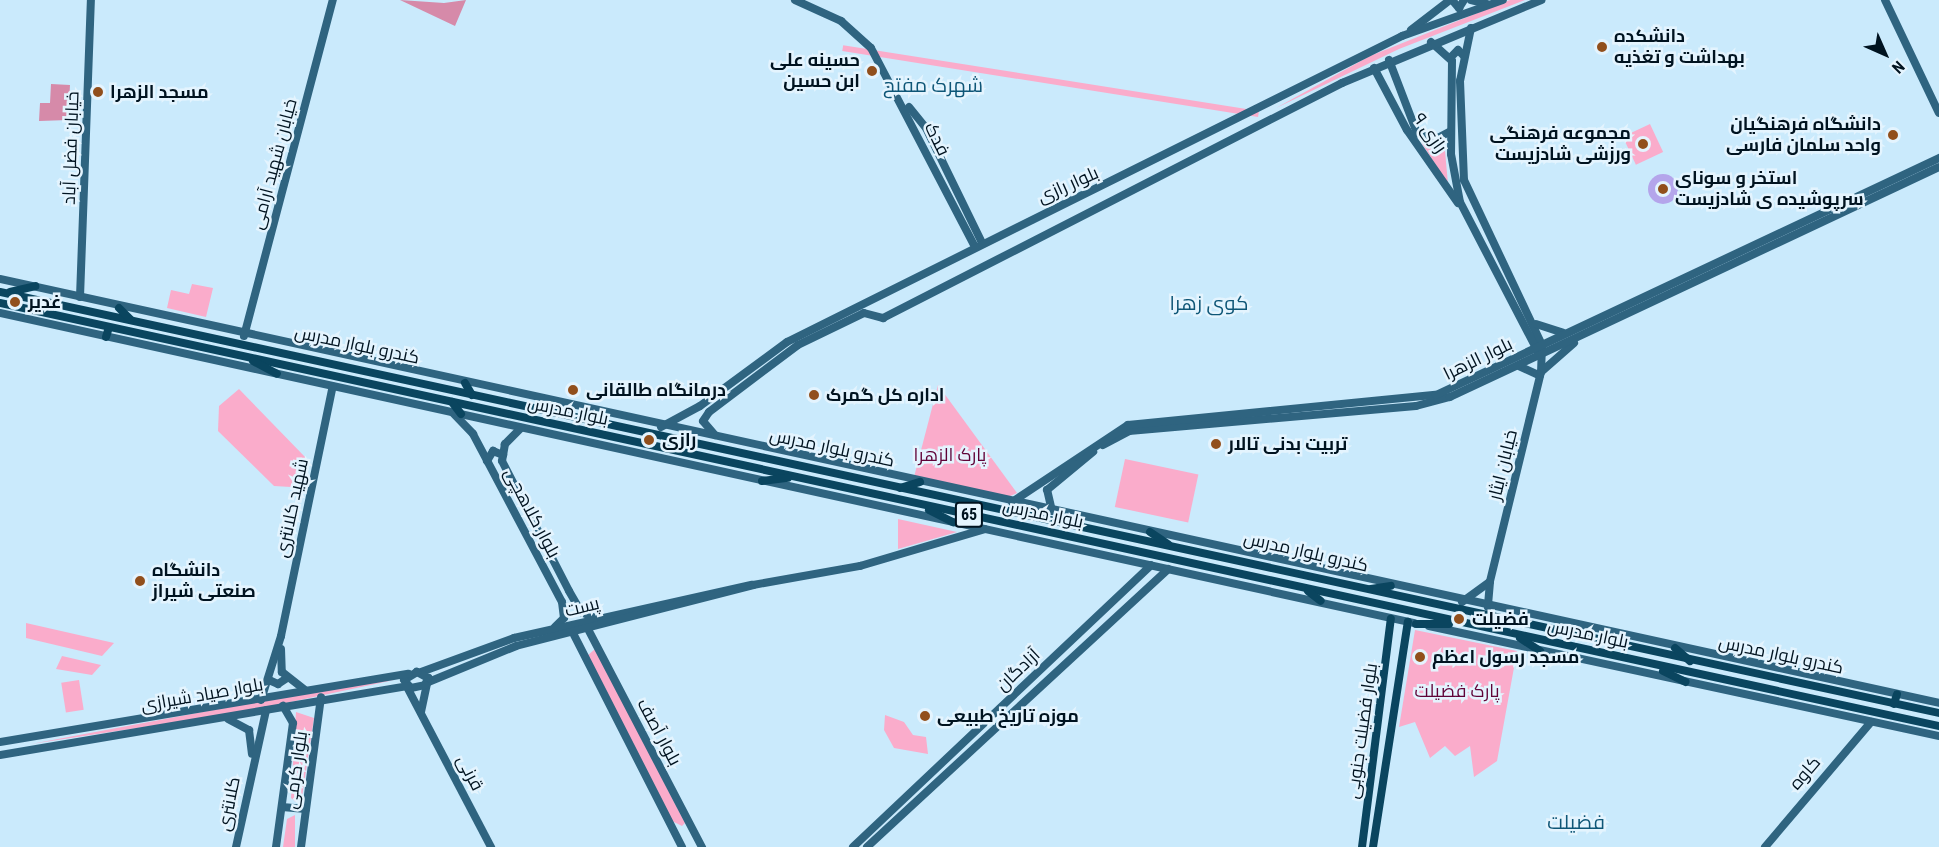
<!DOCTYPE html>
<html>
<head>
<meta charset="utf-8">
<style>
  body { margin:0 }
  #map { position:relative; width:1939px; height:847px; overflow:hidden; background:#caeafc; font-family:"Roboto Condensed",Cairo,sans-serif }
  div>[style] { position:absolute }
  .green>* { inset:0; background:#faaccb; transform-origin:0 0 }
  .forest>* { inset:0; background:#d68aa9 }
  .water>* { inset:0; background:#b4a5eb }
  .round { border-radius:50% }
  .secondary>* { height:8px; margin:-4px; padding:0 4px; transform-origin:4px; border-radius:4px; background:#2f6480 }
  .primary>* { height:8px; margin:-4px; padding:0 4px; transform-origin:4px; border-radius:4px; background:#0a455f }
  .dots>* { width:16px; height:16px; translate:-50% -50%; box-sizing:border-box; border:3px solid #e4f4fe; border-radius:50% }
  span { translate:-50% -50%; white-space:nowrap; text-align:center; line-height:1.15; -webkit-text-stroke:5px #e4f4fe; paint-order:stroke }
  .shield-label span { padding:2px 4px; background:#e4f4fe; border:2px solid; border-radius:4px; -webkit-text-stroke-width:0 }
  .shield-label { font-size:16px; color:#001320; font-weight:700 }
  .poi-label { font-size:18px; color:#001320; font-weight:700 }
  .left { translate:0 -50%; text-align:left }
  .right { translate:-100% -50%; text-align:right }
  .street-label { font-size:18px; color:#001320 }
  .park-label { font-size:18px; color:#600338 }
  .neighbourhood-label { font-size:20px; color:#0e5677 }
  .north { position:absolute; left:1855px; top:24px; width:60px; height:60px; -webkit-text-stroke:4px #e4f4fe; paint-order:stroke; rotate:135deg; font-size:16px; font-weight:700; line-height:24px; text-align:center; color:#001320 }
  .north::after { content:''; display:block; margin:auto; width:21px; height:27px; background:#001320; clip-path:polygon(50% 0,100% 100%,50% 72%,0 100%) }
</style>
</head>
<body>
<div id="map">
  <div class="green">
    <i style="clip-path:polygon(1510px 0,1525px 0,1399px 49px,1276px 108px,1370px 56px)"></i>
    <i style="left:1259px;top:111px;width:6px;height:421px;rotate:99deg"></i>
    <i style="left:1650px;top:124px;width:31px;height:30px;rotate:65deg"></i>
    <i style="clip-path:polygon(1444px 140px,1448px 184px,1421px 142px,1435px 146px)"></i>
    <i style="clip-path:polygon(192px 284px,213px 288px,206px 317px,167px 308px,171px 290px,189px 294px)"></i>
    <i style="clip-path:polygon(938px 385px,1017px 493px,1006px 498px,914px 477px)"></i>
    <i style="clip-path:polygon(239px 389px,306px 458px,302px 478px,291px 487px,274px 486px,218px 431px,219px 406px)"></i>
    <i style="left:1125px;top:459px;width:75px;height:49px;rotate:12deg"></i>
    <i style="clip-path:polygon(898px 519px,957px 532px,898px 549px)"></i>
    <i style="clip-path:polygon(26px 623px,114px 643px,102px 656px,26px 638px)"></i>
    <i style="clip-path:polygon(1415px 630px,1517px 651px,1497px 761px,1474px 777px,1470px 746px,1455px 756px,1445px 746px,1430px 758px,1415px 722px,1399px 727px)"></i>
    <i style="clip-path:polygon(595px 649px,685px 823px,682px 826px,672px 821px,587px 656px)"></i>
    <i style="clip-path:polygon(62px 656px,101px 665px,92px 675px,56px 669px)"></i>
    <i style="left:79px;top:680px;width:30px;height:18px;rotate:81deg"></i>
    <i style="clip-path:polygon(394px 680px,243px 712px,31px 744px,358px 683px)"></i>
    <i style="clip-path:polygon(296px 712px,314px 718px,302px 797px,296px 802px,291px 798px)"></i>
    <i style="clip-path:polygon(885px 715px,904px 722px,913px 735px,926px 737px,928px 754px,894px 748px,884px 730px)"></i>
    <i style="clip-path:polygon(295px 815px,295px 847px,283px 847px,287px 819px)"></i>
  </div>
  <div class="forest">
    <i style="clip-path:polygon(400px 0,444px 3px,466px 0,455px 26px)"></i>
    <i style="clip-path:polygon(51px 84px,70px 85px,68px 120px,39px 121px,40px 103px,50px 103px)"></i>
  </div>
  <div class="water">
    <i class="round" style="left:1648px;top:174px;width:30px;height:30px"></i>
  </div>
  <div class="secondary">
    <i style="left:795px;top:0;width:51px;rotate:24.5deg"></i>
    <i style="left:841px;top:21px;width:40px;rotate:42deg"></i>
    <i style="left:871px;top:48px;width:225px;rotate:62.4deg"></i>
    <i style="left:1452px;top:0;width:11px;rotate:49deg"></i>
    <i style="left:1459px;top:8px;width:9px;rotate:-58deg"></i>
    <i style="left:1471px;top:0;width:16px;rotate:14deg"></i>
    <i style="left:1885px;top:0;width:125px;rotate:64.5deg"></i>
    <i style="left:1471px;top:28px;width:54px;rotate:101.7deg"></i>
    <i style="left:1460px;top:81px;width:99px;rotate:87.7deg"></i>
    <i style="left:1464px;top:180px;width:183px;rotate:64.7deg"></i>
    <i style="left:1542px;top:345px;width:27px;rotate:92deg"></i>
    <i style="left:1541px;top:372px;width:216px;rotate:103.7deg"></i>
    <i style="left:1490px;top:582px;width:25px;rotate:95deg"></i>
    <i style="left:1411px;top:30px;width:49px;rotate:-37.6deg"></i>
    <i style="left:1431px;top:42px;width:28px;rotate:42deg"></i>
    <i style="left:1452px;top:61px;width:93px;rotate:90.6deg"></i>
    <i style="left:1451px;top:154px;width:49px;rotate:79.4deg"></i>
    <i style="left:1460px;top:202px;width:169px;rotate:62.5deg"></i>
    <i style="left:1451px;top:57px;width:10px;rotate:-45deg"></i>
    <i style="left:1458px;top:50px;width:8px;rotate:45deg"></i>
    <i style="left:1389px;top:60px;width:78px;rotate:69deg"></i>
    <i style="left:1417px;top:133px;width:18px;rotate:22deg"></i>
    <i style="left:1434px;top:140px;width:17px;rotate:-28deg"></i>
    <i style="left:1374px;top:68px;width:70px;rotate:62deg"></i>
    <i style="left:1407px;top:130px;width:89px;rotate:55.1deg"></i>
    <i style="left:909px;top:107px;width:27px;rotate:51deg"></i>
    <i style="left:926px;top:128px;width:128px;rotate:64deg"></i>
    <i style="left:0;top:279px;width:1985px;rotate:12.33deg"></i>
    <i style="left:80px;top:297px;width:297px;rotate:-87.9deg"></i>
    <i style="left:0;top:313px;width:1448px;rotate:12.37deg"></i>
    <i style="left:1536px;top:324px;width:28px;rotate:18deg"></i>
    <i style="left:244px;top:336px;width:348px;rotate:-75.2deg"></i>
    <i style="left:1519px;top:366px;width:23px;rotate:25deg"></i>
    <i style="left:1541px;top:372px;width:44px;rotate:-41.3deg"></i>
    <i style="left:453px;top:413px;width:29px;rotate:46deg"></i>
    <i style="left:473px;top:434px;width:190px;rotate:62.1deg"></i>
    <i style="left:562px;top:602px;width:16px;rotate:83deg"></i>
    <i style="left:564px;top:618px;width:13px;rotate:135deg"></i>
    <i style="left:661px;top:427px;width:44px;rotate:-28.3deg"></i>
    <i style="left:700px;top:406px;width:108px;rotate:-36.3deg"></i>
    <i style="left:787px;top:342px;width:687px;rotate:-26.45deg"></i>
    <i style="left:1402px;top:36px;width:107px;rotate:-19.6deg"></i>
    <i style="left:521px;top:428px;width:23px;rotate:135deg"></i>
    <i style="left:505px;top:444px;width:17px;rotate:100deg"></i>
    <i style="left:502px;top:461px;width:146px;rotate:62.7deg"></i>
    <i style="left:569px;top:591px;width:24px;rotate:60deg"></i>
    <i style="left:581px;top:612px;width:15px;rotate:23deg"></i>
    <i style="left:715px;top:435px;width:18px;rotate:-131deg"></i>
    <i style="left:703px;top:421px;width:11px;rotate:-56deg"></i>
    <i style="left:709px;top:412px;width:111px;rotate:-37deg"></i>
    <i style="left:798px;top:345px;width:73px;rotate:-25.9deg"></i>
    <i style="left:864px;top:313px;width:20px;rotate:15deg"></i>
    <i style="left:883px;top:318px;width:516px;rotate:-27.11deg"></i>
    <i style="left:1342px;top:83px;width:216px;rotate:-22.6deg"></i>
    <i style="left:1103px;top:445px;width:30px;rotate:-28deg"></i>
    <i style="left:1129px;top:431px;width:288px;rotate:-5deg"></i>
    <i style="left:1416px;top:406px;width:35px;rotate:-15deg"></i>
    <i style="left:1450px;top:397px;width:540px;rotate:-25.19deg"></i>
    <i style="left:487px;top:461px;width:12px;rotate:-59deg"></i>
    <i style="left:493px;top:451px;width:11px;rotate:22deg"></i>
    <i style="left:1012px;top:502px;width:139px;rotate:-33.6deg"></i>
    <i style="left:1128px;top:425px;width:309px;rotate:-5.6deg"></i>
    <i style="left:1436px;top:395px;width:556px;rotate:-25.23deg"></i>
    <i style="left:1052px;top:511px;width:22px;rotate:-103deg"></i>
    <i style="left:1047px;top:490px;width:60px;rotate:-39.6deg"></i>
    <i style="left:1462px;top:602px;width:34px;rotate:-36deg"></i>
    <i style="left:1429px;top:626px;width:522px;rotate:12.17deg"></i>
    <i style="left:589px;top:631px;width:244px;rotate:62.4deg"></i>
    <i style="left:574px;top:635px;width:238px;rotate:63deg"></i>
    <i style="left:281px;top:649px;width:23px;rotate:88deg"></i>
    <i style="left:282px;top:672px;width:29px;rotate:38deg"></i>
    <i style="left:421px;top:672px;width:99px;rotate:-20.1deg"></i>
    <i style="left:514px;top:638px;width:244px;rotate:-12.6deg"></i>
    <i style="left:269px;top:680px;width:10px;rotate:24deg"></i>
    <i style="left:278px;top:684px;width:11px;rotate:-34deg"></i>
    <i style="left:426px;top:683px;width:97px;rotate:-22.3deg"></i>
    <i style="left:516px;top:646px;width:245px;rotate:-14.4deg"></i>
    <i style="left:753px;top:585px;width:109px;rotate:-10.1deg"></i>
    <i style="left:860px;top:566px;width:130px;rotate:-16.5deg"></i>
    <i style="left:407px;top:687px;width:181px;rotate:62.3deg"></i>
    <i style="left:261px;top:700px;width:67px;rotate:-72.6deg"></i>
    <i style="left:281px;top:636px;width:255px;rotate:-78.3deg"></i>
    <i style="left:421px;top:712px;width:35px;rotate:-78deg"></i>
    <i style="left:428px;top:678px;width:13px;rotate:-151deg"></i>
    <i style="left:417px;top:672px;width:15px;rotate:148deg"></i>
    <i style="left:404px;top:680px;width:11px;rotate:49deg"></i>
    <i style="left:411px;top:688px;width:14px;rotate:-12deg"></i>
    <i style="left:228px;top:719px;width:24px;rotate:28deg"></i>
    <i style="left:249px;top:730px;width:24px;rotate:83deg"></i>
    <i style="left:0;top:742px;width:414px;rotate:-9.5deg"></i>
    <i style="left:0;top:755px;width:413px;rotate:-9.6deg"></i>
    <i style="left:282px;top:807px;width:24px;rotate:5deg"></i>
    <i style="left:236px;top:847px;width:140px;rotate:-77.6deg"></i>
    <i style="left:276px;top:847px;width:125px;rotate:-82.2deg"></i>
    <i style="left:293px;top:723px;width:20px;rotate:-120deg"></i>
    <i style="left:301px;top:847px;width:151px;rotate:-82.4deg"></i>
    <i style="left:853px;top:847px;width:410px;rotate:-43.4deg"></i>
    <i style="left:867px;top:847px;width:410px;rotate:-42.7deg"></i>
    <i style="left:1765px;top:847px;width:164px;rotate:-49.7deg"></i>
  </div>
  <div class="primary">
    <i style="left:0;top:292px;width:1984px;rotate:12.25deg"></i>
    <i style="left:10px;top:292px;width:26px;rotate:-13deg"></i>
    <i style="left:0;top:303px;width:1985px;rotate:12.31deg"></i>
    <i style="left:119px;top:308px;width:16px;rotate:45deg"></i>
    <i style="left:106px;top:337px;width:10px;rotate:-73deg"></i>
    <i style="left:253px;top:361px;width:27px;rotate:28deg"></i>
    <i style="left:465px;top:383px;width:14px;rotate:60deg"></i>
    <i style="left:452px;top:402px;width:15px;rotate:53deg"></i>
    <i style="left:762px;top:481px;width:26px;rotate:-7deg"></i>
    <i style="left:900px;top:488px;width:21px;rotate:-17deg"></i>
    <i style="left:929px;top:510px;width:27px;rotate:27deg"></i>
    <i style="left:1150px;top:532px;width:22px;rotate:34deg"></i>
    <i style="left:1371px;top:589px;width:20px;rotate:-9deg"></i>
    <i style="left:1308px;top:591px;width:16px;rotate:38deg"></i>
    <i style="left:1416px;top:624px;width:33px"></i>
    <i style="left:1520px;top:638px;width:24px;rotate:33deg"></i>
    <i style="left:1675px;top:648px;width:20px;rotate:41deg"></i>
    <i style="left:1663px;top:671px;width:25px;rotate:26deg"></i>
    <i style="left:1894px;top:704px;width:10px;rotate:-73deg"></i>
    <i style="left:1362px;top:847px;width:230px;rotate:-82.8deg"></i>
    <i style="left:1373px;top:847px;width:228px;rotate:-81.2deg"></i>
  </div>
  <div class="dots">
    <i style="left:1602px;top:47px;background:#914f1c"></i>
    <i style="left:872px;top:71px;background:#914f1c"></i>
    <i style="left:98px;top:92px;background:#914f1c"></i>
    <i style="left:1893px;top:135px;background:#914f1c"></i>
    <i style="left:1643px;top:144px;background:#914f1c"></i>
    <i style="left:1663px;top:189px;background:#914f1c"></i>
    <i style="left:15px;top:302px;background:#914f1c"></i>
    <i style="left:573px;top:390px;background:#914f1c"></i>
    <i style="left:814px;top:395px;background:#914f1c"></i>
    <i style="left:649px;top:440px;background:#914f1c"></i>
    <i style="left:1216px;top:444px;background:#914f1c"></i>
    <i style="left:140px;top:581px;background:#914f1c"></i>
    <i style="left:1459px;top:619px;background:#914f1c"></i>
    <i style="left:1420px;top:657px;background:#914f1c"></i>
    <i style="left:925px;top:716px;background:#914f1c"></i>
  </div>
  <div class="shield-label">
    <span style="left:969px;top:515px">65</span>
  </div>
  <div class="poi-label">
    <span class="left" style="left:1614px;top:47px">دانشکده<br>بهداشت و تغذیه</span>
    <span class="right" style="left:860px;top:71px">حسینه علی<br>ابن حسین</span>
    <span class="left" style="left:110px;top:92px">مسجد الزهرا</span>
    <span class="right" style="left:1881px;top:135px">دانشگاه فرهنگیان<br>واحد سلمان فارسی</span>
    <span class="right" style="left:1631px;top:144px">مجموعه فرهنگی<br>ورزشی شادزیست</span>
    <span class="left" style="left:1675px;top:189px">استخر و سونای<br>سرپوشیده ی شادزیست</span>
    <span class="left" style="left:28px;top:302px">غدیر</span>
    <span class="left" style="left:586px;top:390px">درمانگاه طالقانی</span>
    <span class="left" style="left:826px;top:395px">اداره کل گمرک</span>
    <span class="left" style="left:662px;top:440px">رازی</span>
    <span class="left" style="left:1228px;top:444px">تربیت بدنی تالار</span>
    <span class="left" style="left:152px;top:581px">دانشگاه<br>صنعتی شیراز</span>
    <span class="left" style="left:1472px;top:619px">فضیلت</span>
    <span class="left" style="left:1432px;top:657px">مسجد رسول اعظم</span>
    <span class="left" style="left:937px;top:716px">موزه تاریخ طبیعی</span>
  </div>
  <div class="street-label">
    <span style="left:1430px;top:133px;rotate:55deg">رازی ۹</span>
    <span style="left:937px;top:139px;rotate:64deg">فدک</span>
    <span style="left:71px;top:148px;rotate:-88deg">خیابان فضل آباد</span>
    <span style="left:274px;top:164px;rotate:-75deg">خیابان شهید آرامی</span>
    <span style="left:1068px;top:185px;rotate:-24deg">بلوار رازی</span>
    <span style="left:357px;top:345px;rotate:12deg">کندرو بلوار مدرس</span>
    <span style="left:1478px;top:359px;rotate:-26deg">بلوار الزهرا</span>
    <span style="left:568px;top:411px;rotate:12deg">بلوار مدرس</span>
    <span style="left:832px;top:448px;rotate:12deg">کندرو بلوار مدرس</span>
    <span style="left:1503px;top:465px;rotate:-76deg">خیابان ایثار</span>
    <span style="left:292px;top:508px;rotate:-78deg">شهید کلانتری</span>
    <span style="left:532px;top:513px;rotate:62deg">بلوار کلاهچی</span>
    <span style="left:1043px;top:514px;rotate:12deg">بلوار مدرس</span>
    <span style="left:1306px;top:552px;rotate:13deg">کندرو بلوار مدرس</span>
    <span style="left:582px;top:607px;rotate:-14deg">پست</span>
    <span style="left:1588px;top:634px;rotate:12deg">بلوار مدرس</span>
    <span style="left:1781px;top:655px;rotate:12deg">کندرو بلوار مدرس</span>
    <span style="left:1018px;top:670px;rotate:-43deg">آزادگان</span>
    <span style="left:202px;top:695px;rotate:-10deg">بلوار صیاد شیرازی</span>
    <span style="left:1362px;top:731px;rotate:-82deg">بلوار فضیلت جنوبی</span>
    <span style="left:659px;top:732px;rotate:62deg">بلوار آصف</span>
    <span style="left:296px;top:770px;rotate:-82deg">بلوار کرمی</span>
    <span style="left:470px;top:773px;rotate:63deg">قرنی</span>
    <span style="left:1805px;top:773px;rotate:-49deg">کاوه</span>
    <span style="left:229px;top:804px;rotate:-79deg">کلانتری</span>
  </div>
  <div class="park-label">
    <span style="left:950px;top:455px">پارک الزهرا</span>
    <span style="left:1457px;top:691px">پارک فضیلت</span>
  </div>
  <div class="neighbourhood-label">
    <span style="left:933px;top:85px">شهرک مفتح</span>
    <span style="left:1209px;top:303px">کوی زهرا</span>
    <span style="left:1576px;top:822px">فضیلت</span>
  </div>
  <div class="north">N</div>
</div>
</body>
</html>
